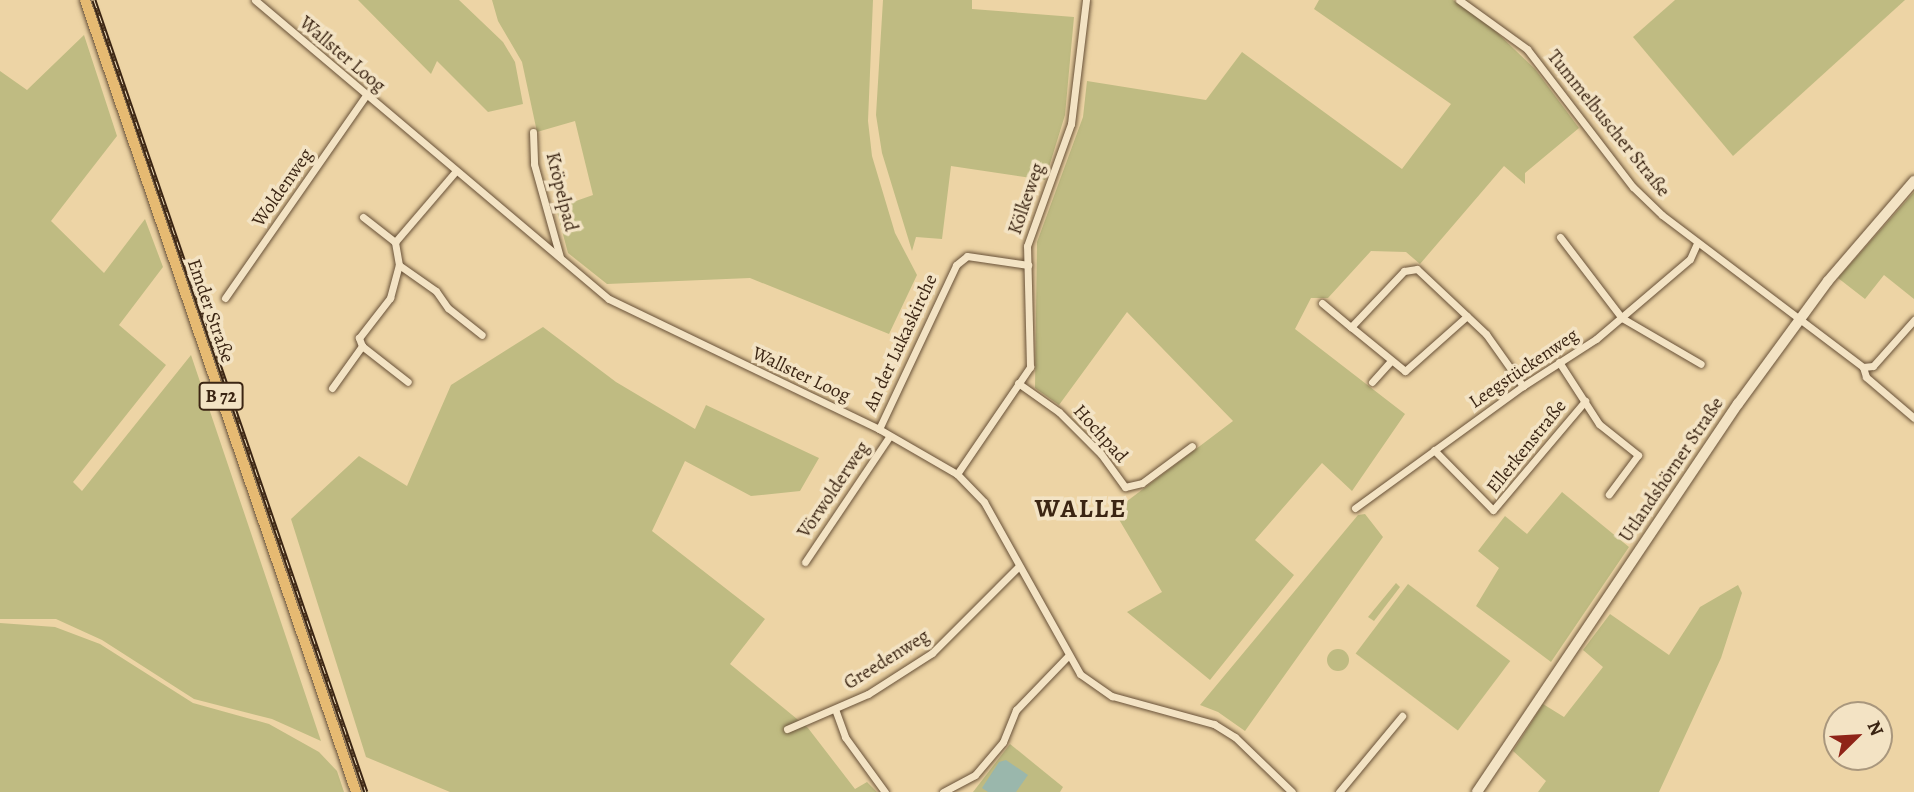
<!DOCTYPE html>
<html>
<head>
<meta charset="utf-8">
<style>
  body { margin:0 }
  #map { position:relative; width:1914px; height:792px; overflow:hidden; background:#edd4a5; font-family:Alegreya,serif }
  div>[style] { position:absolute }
  .green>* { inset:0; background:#bfbb82; transform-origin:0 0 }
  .round { border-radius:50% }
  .water>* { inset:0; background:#9ab7ac }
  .roads { filter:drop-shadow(0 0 2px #685138) drop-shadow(0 0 2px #685138) }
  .street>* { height:7px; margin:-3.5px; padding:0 3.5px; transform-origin:3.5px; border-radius:3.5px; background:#f3e3c4 }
  .secondary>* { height:10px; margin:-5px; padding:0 5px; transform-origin:5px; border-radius:5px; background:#f3e3c4 }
  .primary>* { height:10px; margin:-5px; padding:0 5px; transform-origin:5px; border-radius:5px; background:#e6ba72 }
  .rail>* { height:5px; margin-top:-2.5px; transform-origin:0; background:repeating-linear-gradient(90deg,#f3e3c4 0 8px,#3b2513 0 16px); box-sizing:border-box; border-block:2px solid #3b2513 }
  span { translate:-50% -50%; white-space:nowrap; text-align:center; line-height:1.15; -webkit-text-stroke:7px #f3e3c4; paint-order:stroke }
  .shield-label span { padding:2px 5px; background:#f3e3c4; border:2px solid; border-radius:5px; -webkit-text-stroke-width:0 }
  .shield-label { font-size:18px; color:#3b2513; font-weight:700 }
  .street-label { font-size:19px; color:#3b2513 }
  .district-label { font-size:26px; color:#3b2513; font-weight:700; letter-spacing:2px }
  .north { position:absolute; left:1823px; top:701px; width:70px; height:70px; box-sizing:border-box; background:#f3e3c4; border:2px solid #a9977d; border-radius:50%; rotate:66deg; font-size:19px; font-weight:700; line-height:28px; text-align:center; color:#3b2513 }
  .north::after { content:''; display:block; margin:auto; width:24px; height:32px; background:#8f2418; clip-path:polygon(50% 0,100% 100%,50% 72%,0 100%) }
</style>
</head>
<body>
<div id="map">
  <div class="green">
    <i style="clip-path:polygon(358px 0,459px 0,503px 42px,515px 62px,523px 104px,488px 112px,437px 61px,431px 74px)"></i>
    <i style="clip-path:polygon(492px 0,873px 0,868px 121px,872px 156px,895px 233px,917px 275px,889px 334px,750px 278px,607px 284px,568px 253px,556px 208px,593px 195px,575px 121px,537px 132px,522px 62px,498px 21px)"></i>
    <i style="clip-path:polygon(883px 0,972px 0,972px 9px,1074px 17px,1065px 115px,1045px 180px,951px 166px,942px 239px,916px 237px,912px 251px,882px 153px,876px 115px)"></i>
    <i style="clip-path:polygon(1319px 0,1453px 0,1487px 23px,1535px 69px,1579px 128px,1525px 173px,1525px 184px,1504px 166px,1420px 264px,1406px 252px,1371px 251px,1328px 298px,1311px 298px,1295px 329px,1405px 414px,1352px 491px,1322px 463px,1255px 540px,1294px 575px,1210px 680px,1127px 612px,1162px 592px,1114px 511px,1233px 421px,1127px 312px,1059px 405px,1035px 388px,1037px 242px,1083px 117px,1087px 81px,1206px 100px,1242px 52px,1402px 169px,1451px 104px,1314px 9px)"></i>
    <i style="clip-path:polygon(1675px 0,1905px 0,1733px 156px,1633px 37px)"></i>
    <i style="clip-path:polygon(84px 35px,117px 136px,51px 221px,104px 273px,145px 219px,163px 267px,119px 325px,166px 365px,73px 482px,82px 491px,191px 355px,321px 741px,272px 719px,194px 699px,102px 640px,56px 619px,0 619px,0 71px,27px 90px)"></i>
    <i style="clip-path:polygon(1914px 192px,1914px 299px,1884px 275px,1865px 299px,1838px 278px)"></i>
    <i style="clip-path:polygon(543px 327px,616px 382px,695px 429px,706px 405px,819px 458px,800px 491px,751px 496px,685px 461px,652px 531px,765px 619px,730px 664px,808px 728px,855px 789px,867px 782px,877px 792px,450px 792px,366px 757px,291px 519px,359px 456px,407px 486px,451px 385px)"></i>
    <i style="clip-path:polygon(1562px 492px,1629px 547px,1551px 662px,1476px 606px,1499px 568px,1478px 551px,1505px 516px,1527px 534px)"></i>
    <i style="clip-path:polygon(1365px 514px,1383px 537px,1245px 731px,1218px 712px,1200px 705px,1358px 515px)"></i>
    <i style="clip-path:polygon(1396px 583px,1400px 587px,1374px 621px,1368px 617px)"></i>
    <i style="left:1408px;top:584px;width:128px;height:87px;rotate:37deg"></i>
    <i style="clip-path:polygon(1738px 585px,1742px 593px,1721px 658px,1659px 792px,1538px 792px,1546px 781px,1513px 751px,1543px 704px,1564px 717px,1603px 667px,1583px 650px,1610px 614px,1669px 655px,1700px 607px)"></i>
    <i style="clip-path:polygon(0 623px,55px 627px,100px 644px,193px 703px,269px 724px,319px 752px,337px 771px,344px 792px,0 792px)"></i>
    <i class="round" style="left:1327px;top:649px;width:22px;height:22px"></i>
    <i style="clip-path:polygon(1010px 744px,1063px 787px,1060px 792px,973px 792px)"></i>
  </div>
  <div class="water">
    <i style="clip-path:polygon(1006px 760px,1028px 775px,1016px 792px,988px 792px,982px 788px,999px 762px)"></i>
  </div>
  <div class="roads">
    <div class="street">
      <i style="left:255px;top:0;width:463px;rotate:40.2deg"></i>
      <i style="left:609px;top:299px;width:300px;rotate:25.7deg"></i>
      <i style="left:879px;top:429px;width:90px;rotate:30deg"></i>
      <i style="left:957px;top:474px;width:39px;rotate:46deg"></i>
      <i style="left:984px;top:502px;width:197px;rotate:60.8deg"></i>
      <i style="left:1080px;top:674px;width:39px;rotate:35deg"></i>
      <i style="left:1112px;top:696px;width:106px;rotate:15.4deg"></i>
      <i style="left:1214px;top:724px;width:25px;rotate:32deg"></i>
      <i style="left:1235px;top:737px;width:79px;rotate:44deg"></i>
      <i style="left:1459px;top:0;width:84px;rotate:35.8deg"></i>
      <i style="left:1527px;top:49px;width:174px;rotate:52.5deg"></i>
      <i style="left:1633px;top:187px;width:40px;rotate:44deg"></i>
      <i style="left:1662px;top:215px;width:252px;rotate:37.1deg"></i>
      <i style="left:1863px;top:367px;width:10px;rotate:-6deg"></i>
      <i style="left:1873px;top:366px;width:62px;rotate:-48.3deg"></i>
      <i style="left:533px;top:132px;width:32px;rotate:88deg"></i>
      <i style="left:534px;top:164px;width:97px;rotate:74.4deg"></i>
      <i style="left:363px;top:217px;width:41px;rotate:38deg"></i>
      <i style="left:1560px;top:237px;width:102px;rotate:52.6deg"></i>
      <i style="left:1622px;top:318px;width:91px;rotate:30.2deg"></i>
      <i style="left:399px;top:265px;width:45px;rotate:35.1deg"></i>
      <i style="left:436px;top:291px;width:21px;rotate:55deg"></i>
      <i style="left:448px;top:308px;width:43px;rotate:38.5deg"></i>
      <i style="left:225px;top:298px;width:247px;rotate:-55.2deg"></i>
      <i style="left:1322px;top:303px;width:38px;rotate:40deg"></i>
      <i style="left:1467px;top:316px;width:83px;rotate:138.4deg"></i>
      <i style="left:1405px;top:371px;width:70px;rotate:-140.8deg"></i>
      <i style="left:1351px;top:327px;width:77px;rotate:-46.6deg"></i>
      <i style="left:1404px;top:271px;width:13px;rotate:-9deg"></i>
      <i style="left:1417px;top:269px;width:95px;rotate:43.3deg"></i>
      <i style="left:1486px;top:334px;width:64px;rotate:54.6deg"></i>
      <i style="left:362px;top:346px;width:58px;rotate:38deg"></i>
      <i style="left:1559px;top:362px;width:74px;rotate:57.2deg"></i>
      <i style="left:1599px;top:424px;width:50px;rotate:38.5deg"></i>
      <i style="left:1638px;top:455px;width:49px;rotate:126.6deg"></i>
      <i style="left:1863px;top:367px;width:10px;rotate:73deg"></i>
      <i style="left:1866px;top:377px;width:63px;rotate:40.5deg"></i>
      <i style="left:1372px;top:382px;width:27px;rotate:-48deg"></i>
      <i style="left:1018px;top:383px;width:50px;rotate:35.3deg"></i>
      <i style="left:1059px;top:412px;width:59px;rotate:45deg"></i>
      <i style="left:1101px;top:454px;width:41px;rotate:54deg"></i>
      <i style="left:1125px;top:487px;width:17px;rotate:-13deg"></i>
      <i style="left:1142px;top:483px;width:62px;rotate:-36.5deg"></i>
      <i style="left:332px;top:388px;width:52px;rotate:-54.5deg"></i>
      <i style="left:362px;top:346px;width:9px;rotate:-111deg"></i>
      <i style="left:359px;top:338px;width:51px;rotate:-52.2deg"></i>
      <i style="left:390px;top:298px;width:34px;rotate:-75deg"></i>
      <i style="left:399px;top:265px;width:23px;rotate:-100deg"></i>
      <i style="left:395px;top:242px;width:92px;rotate:-49.4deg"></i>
      <i style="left:879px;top:429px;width:181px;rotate:-64.8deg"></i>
      <i style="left:956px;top:265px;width:14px;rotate:-39deg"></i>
      <i style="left:967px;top:256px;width:62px;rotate:8.4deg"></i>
      <i style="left:1434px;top:450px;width:84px;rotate:45.5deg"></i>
      <i style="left:1493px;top:510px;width:143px;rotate:-49.8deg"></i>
      <i style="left:957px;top:474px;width:130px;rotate:-55.7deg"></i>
      <i style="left:1030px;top:367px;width:121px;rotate:-91.4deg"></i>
      <i style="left:1027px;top:246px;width:130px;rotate:-70.2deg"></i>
      <i style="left:1071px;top:124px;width:125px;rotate:-83.1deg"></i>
      <i style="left:1355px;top:508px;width:208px;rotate:-36deg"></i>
      <i style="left:1523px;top:386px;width:87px;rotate:-32.8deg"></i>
      <i style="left:1596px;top:339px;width:123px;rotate:-40.4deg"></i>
      <i style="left:1690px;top:259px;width:17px;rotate:-66deg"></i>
      <i style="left:805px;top:562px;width:151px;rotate:-56.1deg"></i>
      <i style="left:835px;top:709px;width:30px;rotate:70deg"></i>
      <i style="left:845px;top:737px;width:68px;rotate:54deg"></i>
      <i style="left:787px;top:729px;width:88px;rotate:-23.4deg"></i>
      <i style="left:868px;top:694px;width:76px;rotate:-32.6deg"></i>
      <i style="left:932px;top:653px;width:123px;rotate:-45deg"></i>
      <i style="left:943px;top:792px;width:36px;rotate:-28deg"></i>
      <i style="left:975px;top:775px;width:43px;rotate:-49.7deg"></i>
      <i style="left:1003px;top:742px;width:35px;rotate:-68deg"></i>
      <i style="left:1016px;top:710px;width:74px;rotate:-46.1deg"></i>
      <i style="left:1339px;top:792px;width:99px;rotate:-50.3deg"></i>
    </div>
    <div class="secondary">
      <i style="left:1477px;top:792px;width:468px;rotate:-56.1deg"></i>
      <i style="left:1738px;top:404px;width:152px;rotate:-53.8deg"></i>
      <i style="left:1828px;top:281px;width:132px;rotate:-49.3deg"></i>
    </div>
    <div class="primary">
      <i style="left:85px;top:0;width:837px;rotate:71.11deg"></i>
    </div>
  </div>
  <div class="rail">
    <i style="left:94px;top:0;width:837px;rotate:71.05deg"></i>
  </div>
  <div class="shield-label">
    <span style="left:221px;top:396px">B 72</span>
  </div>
  <div class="street-label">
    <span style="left:342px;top:55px;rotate:40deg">Wallster Loog</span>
    <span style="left:1608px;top:124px;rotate:51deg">Tummelbuscher Straße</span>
    <span style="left:283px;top:188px;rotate:-55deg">Woldenweg</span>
    <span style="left:561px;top:192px;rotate:76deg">Kröpelpad</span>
    <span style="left:1027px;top:199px;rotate:-71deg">Kölkeweg</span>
    <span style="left:210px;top:311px;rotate:71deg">Emder Straße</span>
    <span style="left:901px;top:343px;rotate:-65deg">An der Lukaskirche</span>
    <span style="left:1524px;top:369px;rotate:-34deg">Leegstückenweg</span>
    <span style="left:801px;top:375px;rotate:25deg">Wallster Loog</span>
    <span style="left:1100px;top:434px;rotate:48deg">Hochpad</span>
    <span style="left:1527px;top:447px;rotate:-51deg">Ellerkenstraße</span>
    <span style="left:1672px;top:470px;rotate:-56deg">Utlandshörner Straße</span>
    <span style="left:834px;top:490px;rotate:-56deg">Vörwolderweg</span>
    <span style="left:887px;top:660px;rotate:-32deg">Greedenweg</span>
  </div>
  <div class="district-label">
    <span style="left:1081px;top:509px">WALLE</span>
  </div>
  <div class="north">N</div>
</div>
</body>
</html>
